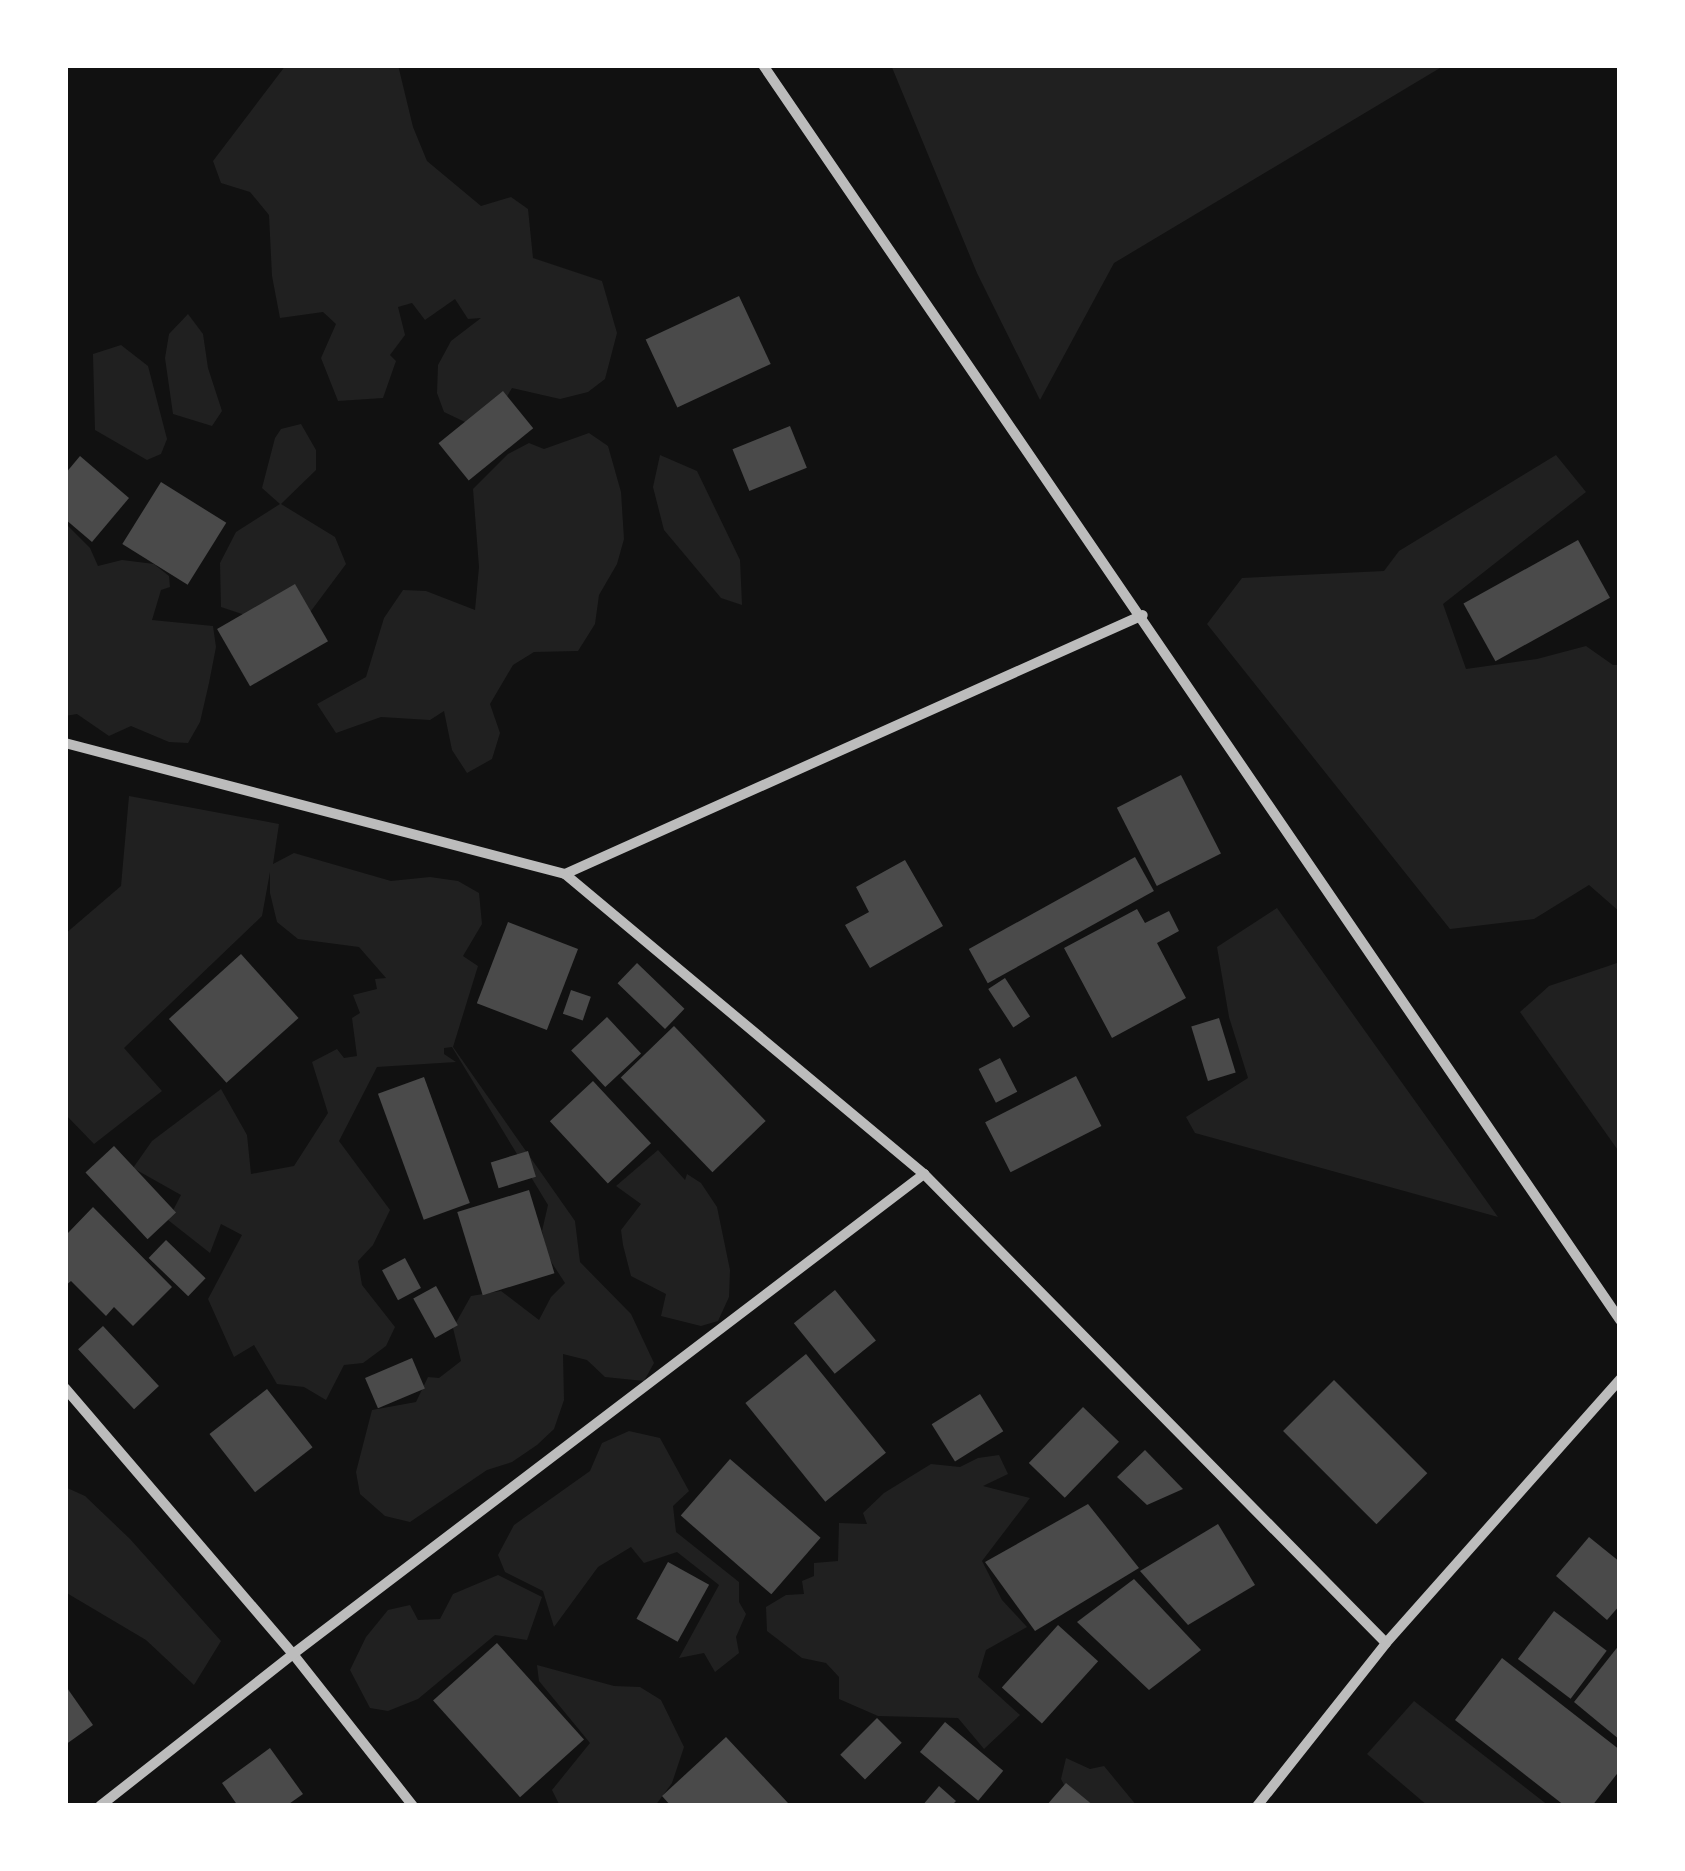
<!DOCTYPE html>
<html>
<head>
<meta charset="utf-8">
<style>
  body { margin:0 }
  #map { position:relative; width:1685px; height:1871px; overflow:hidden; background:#111; font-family:Helvetica,sans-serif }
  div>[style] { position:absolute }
  .green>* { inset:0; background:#202020 }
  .building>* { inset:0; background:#4a4a4a; transform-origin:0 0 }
  .minor>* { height:10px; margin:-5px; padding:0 5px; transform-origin:5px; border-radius:5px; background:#bcbcbc }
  span { translate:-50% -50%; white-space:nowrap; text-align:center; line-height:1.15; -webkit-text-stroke:9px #fff; paint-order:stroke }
  .frame { position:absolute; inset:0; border:68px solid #fff; pointer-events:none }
</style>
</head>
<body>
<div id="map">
  <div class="green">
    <i style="clip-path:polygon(286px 65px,398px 65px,413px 127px,427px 161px,481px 206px,511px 197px,528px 209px,533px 258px,602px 281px,617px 333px,605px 379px,588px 392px,560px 399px,512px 388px,486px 432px,444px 412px,437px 393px,438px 365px,451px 341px,481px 318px,468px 319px,455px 299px,425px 320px,412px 303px,398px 307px,405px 335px,390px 355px,396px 361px,383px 398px,338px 401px,321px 358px,336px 324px,323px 312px,280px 318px,272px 276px,269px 215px,250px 192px,221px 183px,213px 161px)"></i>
    <i style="clip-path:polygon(891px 65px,1445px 65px,1114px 263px,1040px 400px,977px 273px)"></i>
    <i style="clip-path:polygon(188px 314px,203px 334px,208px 368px,222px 411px,212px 426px,173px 414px,165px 358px,169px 334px)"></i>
    <i style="clip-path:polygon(121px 345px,148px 366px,167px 439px,161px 454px,147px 460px,95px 430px,93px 354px)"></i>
    <i style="clip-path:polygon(301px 424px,316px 450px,316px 470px,281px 504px,335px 537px,346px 564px,308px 615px,254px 618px,221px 607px,220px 563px,236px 532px,280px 504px,262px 488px,275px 438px,281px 429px)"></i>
    <i style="clip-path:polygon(589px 433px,608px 446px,621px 492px,624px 539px,617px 564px,599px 595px,595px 624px,578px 651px,534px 652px,513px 665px,490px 704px,500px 733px,492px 759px,467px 773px,452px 750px,444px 711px,430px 720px,381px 717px,336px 733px,317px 704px,366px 677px,384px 618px,403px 590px,426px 591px,475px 610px,479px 567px,473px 489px,508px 454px,529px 443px,544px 449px)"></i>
    <i style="clip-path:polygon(660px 455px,697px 471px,740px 560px,742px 605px,721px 598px,664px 530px,653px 487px)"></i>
    <i style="clip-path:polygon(1556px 455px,1586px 492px,1443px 604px,1466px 669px,1537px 659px,1586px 646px,1613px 665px,1620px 665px,1620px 912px,1589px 885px,1534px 919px,1450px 929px,1207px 624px,1242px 578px,1384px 571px,1399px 551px)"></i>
    <i style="clip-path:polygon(65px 523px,90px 548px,98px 566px,122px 560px,154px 564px,169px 576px,170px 587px,161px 590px,152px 620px,213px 626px,216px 647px,209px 683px,200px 722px,188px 743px,169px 742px,131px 726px,109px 736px,77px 714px,65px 716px)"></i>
    <i style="clip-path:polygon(129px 796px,279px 824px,273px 864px,294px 853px,391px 881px,430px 877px,458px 881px,479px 893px,482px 924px,463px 956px,478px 966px,453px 1047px,575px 1221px,580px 1262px,631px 1314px,654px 1363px,644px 1381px,605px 1377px,587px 1360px,563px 1354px,564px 1400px,554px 1429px,537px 1445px,512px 1462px,487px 1470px,410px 1522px,385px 1516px,360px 1494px,356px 1472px,372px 1410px,416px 1402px,428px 1377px,439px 1378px,461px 1361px,453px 1328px,471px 1296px,501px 1291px,539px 1320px,551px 1297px,565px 1283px,548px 1257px,542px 1231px,548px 1205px,452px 1047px,444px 1048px,444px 1054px,456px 1062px,377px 1067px,339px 1141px,390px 1210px,373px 1245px,358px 1261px,362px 1285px,395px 1327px,386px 1346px,363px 1363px,344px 1365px,326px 1400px,304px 1387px,277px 1384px,254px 1345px,234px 1357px,208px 1299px,242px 1235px,221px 1224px,210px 1253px,168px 1220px,181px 1195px,133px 1168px,152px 1141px,221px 1089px,247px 1135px,251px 1174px,294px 1166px,328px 1113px,312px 1062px,337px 1049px,344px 1058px,357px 1056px,352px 1018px,360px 1013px,353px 995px,377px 989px,375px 979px,386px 978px,359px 947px,298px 939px,277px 922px,270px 893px,270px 872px,262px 916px,124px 1048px,162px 1091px,94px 1144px,65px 1114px,65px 934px,121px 886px)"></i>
    <i style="clip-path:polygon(1277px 908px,1498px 1217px,1195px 1133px,1186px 1117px,1248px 1078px,1229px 1017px,1217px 947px)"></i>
    <i style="clip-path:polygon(1620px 962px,1620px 1153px,1520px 1012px,1549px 986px)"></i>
    <i style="clip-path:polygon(658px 1150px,685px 1180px,687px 1174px,701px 1183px,717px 1207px,730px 1270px,729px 1297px,718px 1321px,701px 1326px,661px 1316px,666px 1294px,631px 1276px,623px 1245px,621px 1230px,641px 1204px,616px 1186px)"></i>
    <i style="clip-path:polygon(629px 1431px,660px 1438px,689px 1491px,673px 1506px,676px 1532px,739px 1582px,739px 1602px,746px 1614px,736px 1637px,739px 1653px,715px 1672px,704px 1653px,679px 1658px,719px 1585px,677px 1552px,644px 1563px,631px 1547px,598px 1567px,554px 1627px,543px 1591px,505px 1572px,498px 1555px,514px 1525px,590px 1471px,602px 1443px)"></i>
    <i style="clip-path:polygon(999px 1455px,1008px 1474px,983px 1486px,1030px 1498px,982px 1561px,1002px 1600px,1027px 1627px,986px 1650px,978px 1677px,1020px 1715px,984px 1749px,958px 1718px,878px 1716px,839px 1699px,839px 1677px,826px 1663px,802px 1658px,767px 1631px,766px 1607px,786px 1595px,804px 1594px,802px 1581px,814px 1576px,814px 1563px,838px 1561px,839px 1523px,867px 1524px,863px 1513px,884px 1493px,931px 1464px,960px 1467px,978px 1458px)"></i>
    <i style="clip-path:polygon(65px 1487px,85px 1496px,130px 1539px,221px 1641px,194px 1685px,146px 1640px,65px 1592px)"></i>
    <i style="clip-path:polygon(498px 1575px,542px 1597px,527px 1640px,495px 1635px,418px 1699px,388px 1711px,370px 1708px,350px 1670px,366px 1637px,388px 1610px,410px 1605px,418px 1620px,440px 1619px,453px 1594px)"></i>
    <i style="clip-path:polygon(537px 1665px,614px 1686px,640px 1687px,661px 1700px,684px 1747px,672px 1783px,655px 1806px,560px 1806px,552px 1790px,590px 1743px,539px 1681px)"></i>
    <i style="clip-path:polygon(1414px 1701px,1549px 1806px,1428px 1806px,1367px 1754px)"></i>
    <i style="clip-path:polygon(1066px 1758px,1090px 1769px,1104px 1766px,1137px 1806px,1075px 1806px,1061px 1779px)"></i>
  </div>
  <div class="building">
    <i style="left:739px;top:296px;width:75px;height:103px;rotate:65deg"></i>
    <i style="left:503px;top:391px;width:48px;height:83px;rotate:51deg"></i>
    <i style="left:790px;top:426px;width:45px;height:62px;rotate:68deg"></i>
    <i style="clip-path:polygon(80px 456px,129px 498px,92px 542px,65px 519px,65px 474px)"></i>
    <i style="left:161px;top:482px;width:77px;height:73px;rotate:32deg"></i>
    <i style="left:1578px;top:540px;width:66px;height:131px;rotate:61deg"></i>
    <i style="left:295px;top:584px;width:66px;height:90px;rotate:60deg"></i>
    <i style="left:1181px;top:775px;width:88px;height:72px;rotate:63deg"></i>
    <i style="left:1135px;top:857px;width:39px;height:190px;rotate:61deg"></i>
    <i style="clip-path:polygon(905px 860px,943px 926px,870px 968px,845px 925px,869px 912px,856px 887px)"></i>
    <i style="clip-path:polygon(1137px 909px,1145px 923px,1169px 911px,1179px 931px,1157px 943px,1186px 998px,1112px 1038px,1064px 948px)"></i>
    <i style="left:508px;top:922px;width:75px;height:87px;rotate:21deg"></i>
    <i style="left:241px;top:954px;width:86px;height:97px;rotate:48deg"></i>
    <i style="left:637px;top:963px;width:66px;height:28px;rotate:44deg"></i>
    <i style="left:1005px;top:978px;width:46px;height:20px;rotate:57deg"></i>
    <i style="left:571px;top:990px;width:21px;height:25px;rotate:19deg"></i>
    <i style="left:607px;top:1017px;width:50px;height:49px;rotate:47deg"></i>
    <i style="left:1219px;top:1018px;width:57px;height:29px;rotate:73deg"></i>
    <i style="left:674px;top:1026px;width:132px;height:74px;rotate:46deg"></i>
    <i style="left:1000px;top:1058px;width:38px;height:24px;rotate:63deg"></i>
    <i style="left:1076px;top:1076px;width:56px;height:102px;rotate:63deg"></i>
    <i style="left:424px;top:1077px;width:134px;height:49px;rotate:70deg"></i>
    <i style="left:593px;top:1081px;width:85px;height:59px;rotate:47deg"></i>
    <i style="left:114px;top:1146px;width:91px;height:39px;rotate:47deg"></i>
    <i style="left:528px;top:1151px;width:27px;height:39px;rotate:73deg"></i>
    <i style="left:529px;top:1190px;width:87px;height:75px;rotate:73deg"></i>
    <i style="clip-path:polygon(93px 1207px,172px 1287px,133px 1326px,114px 1307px,106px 1316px,71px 1281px,65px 1286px,65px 1230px,68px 1233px)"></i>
    <i style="left:166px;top:1240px;width:55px;height:25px;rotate:44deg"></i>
    <i style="left:405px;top:1258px;width:34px;height:26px;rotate:62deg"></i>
    <i style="left:436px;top:1286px;width:45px;height:26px;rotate:61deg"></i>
    <i style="left:835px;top:1290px;width:65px;height:53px;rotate:51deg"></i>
    <i style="left:103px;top:1326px;width:82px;height:34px;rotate:47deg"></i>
    <i style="left:806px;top:1354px;width:127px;height:78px;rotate:51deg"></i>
    <i style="left:412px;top:1358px;width:33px;height:51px;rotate:67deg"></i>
    <i style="left:1334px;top:1380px;width:132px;height:72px;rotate:45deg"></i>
    <i style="left:267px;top:1389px;width:74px;height:73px;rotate:52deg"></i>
    <i style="left:980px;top:1394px;width:44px;height:57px;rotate:58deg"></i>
    <i style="left:1083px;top:1407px;width:50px;height:78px;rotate:44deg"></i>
    <i style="clip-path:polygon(1145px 1450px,1183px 1489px,1147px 1505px,1117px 1477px)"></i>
    <i style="left:730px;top:1459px;width:120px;height:75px;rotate:41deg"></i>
    <i style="clip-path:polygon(1088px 1504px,1139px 1568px,1035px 1631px,985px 1562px)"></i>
    <i style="clip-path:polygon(1218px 1524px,1255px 1585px,1188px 1625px,1140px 1571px)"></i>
    <i style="clip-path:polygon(1589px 1537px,1620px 1562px,1620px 1605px,1607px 1620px,1556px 1576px)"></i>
    <i style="left:668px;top:1562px;width:47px;height:65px;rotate:29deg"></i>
    <i style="clip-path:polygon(1134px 1579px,1201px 1650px,1149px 1690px,1077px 1622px)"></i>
    <i style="left:1554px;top:1611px;width:66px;height:60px;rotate:37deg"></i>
    <i style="left:1058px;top:1625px;width:54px;height:84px;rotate:42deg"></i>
    <i style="left:497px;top:1643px;width:130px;height:86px;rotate:48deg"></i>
    <i style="clip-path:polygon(1620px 1644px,1620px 1740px,1574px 1702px)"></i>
    <i style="clip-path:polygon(1502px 1658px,1620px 1750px,1620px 1770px,1592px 1806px,1565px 1806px,1455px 1720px)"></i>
    <i style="clip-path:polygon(65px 1685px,93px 1725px,65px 1745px)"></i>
    <i style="left:877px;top:1718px;width:35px;height:52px;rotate:45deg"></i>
    <i style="left:945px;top:1722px;width:76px;height:39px;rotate:40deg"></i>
    <i style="clip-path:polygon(726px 1737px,788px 1803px,785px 1806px,671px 1806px,662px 1796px)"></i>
    <i style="clip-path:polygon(270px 1748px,303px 1794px,286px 1806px,238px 1806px,222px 1783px)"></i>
    <i style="clip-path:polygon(1066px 1783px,1094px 1806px,1046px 1806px)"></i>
    <i style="clip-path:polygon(939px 1786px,956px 1801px,951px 1806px,922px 1806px)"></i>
  </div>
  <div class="minor">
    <i style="left:763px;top:65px;width:1520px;rotate:55.67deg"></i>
    <i style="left:65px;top:743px;width:517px;rotate:14.68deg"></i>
    <i style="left:565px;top:874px;width:633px;rotate:-24.14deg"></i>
    <i style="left:565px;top:874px;width:468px;rotate:39.9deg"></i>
    <i style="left:924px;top:1174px;width:658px;rotate:45.43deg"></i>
    <i style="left:65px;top:1388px;width:350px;rotate:49.4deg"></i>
    <i style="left:293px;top:1654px;width:194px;rotate:51.7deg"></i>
    <i style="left:100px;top:1806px;width:246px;rotate:-38.2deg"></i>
    <i style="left:293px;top:1654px;width:793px;rotate:-37.26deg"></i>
    <i style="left:1257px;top:1806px;width:208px;rotate:-51.6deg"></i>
    <i style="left:1386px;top:1643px;width:353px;rotate:-48.4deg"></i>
  </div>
  <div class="frame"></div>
</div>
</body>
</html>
